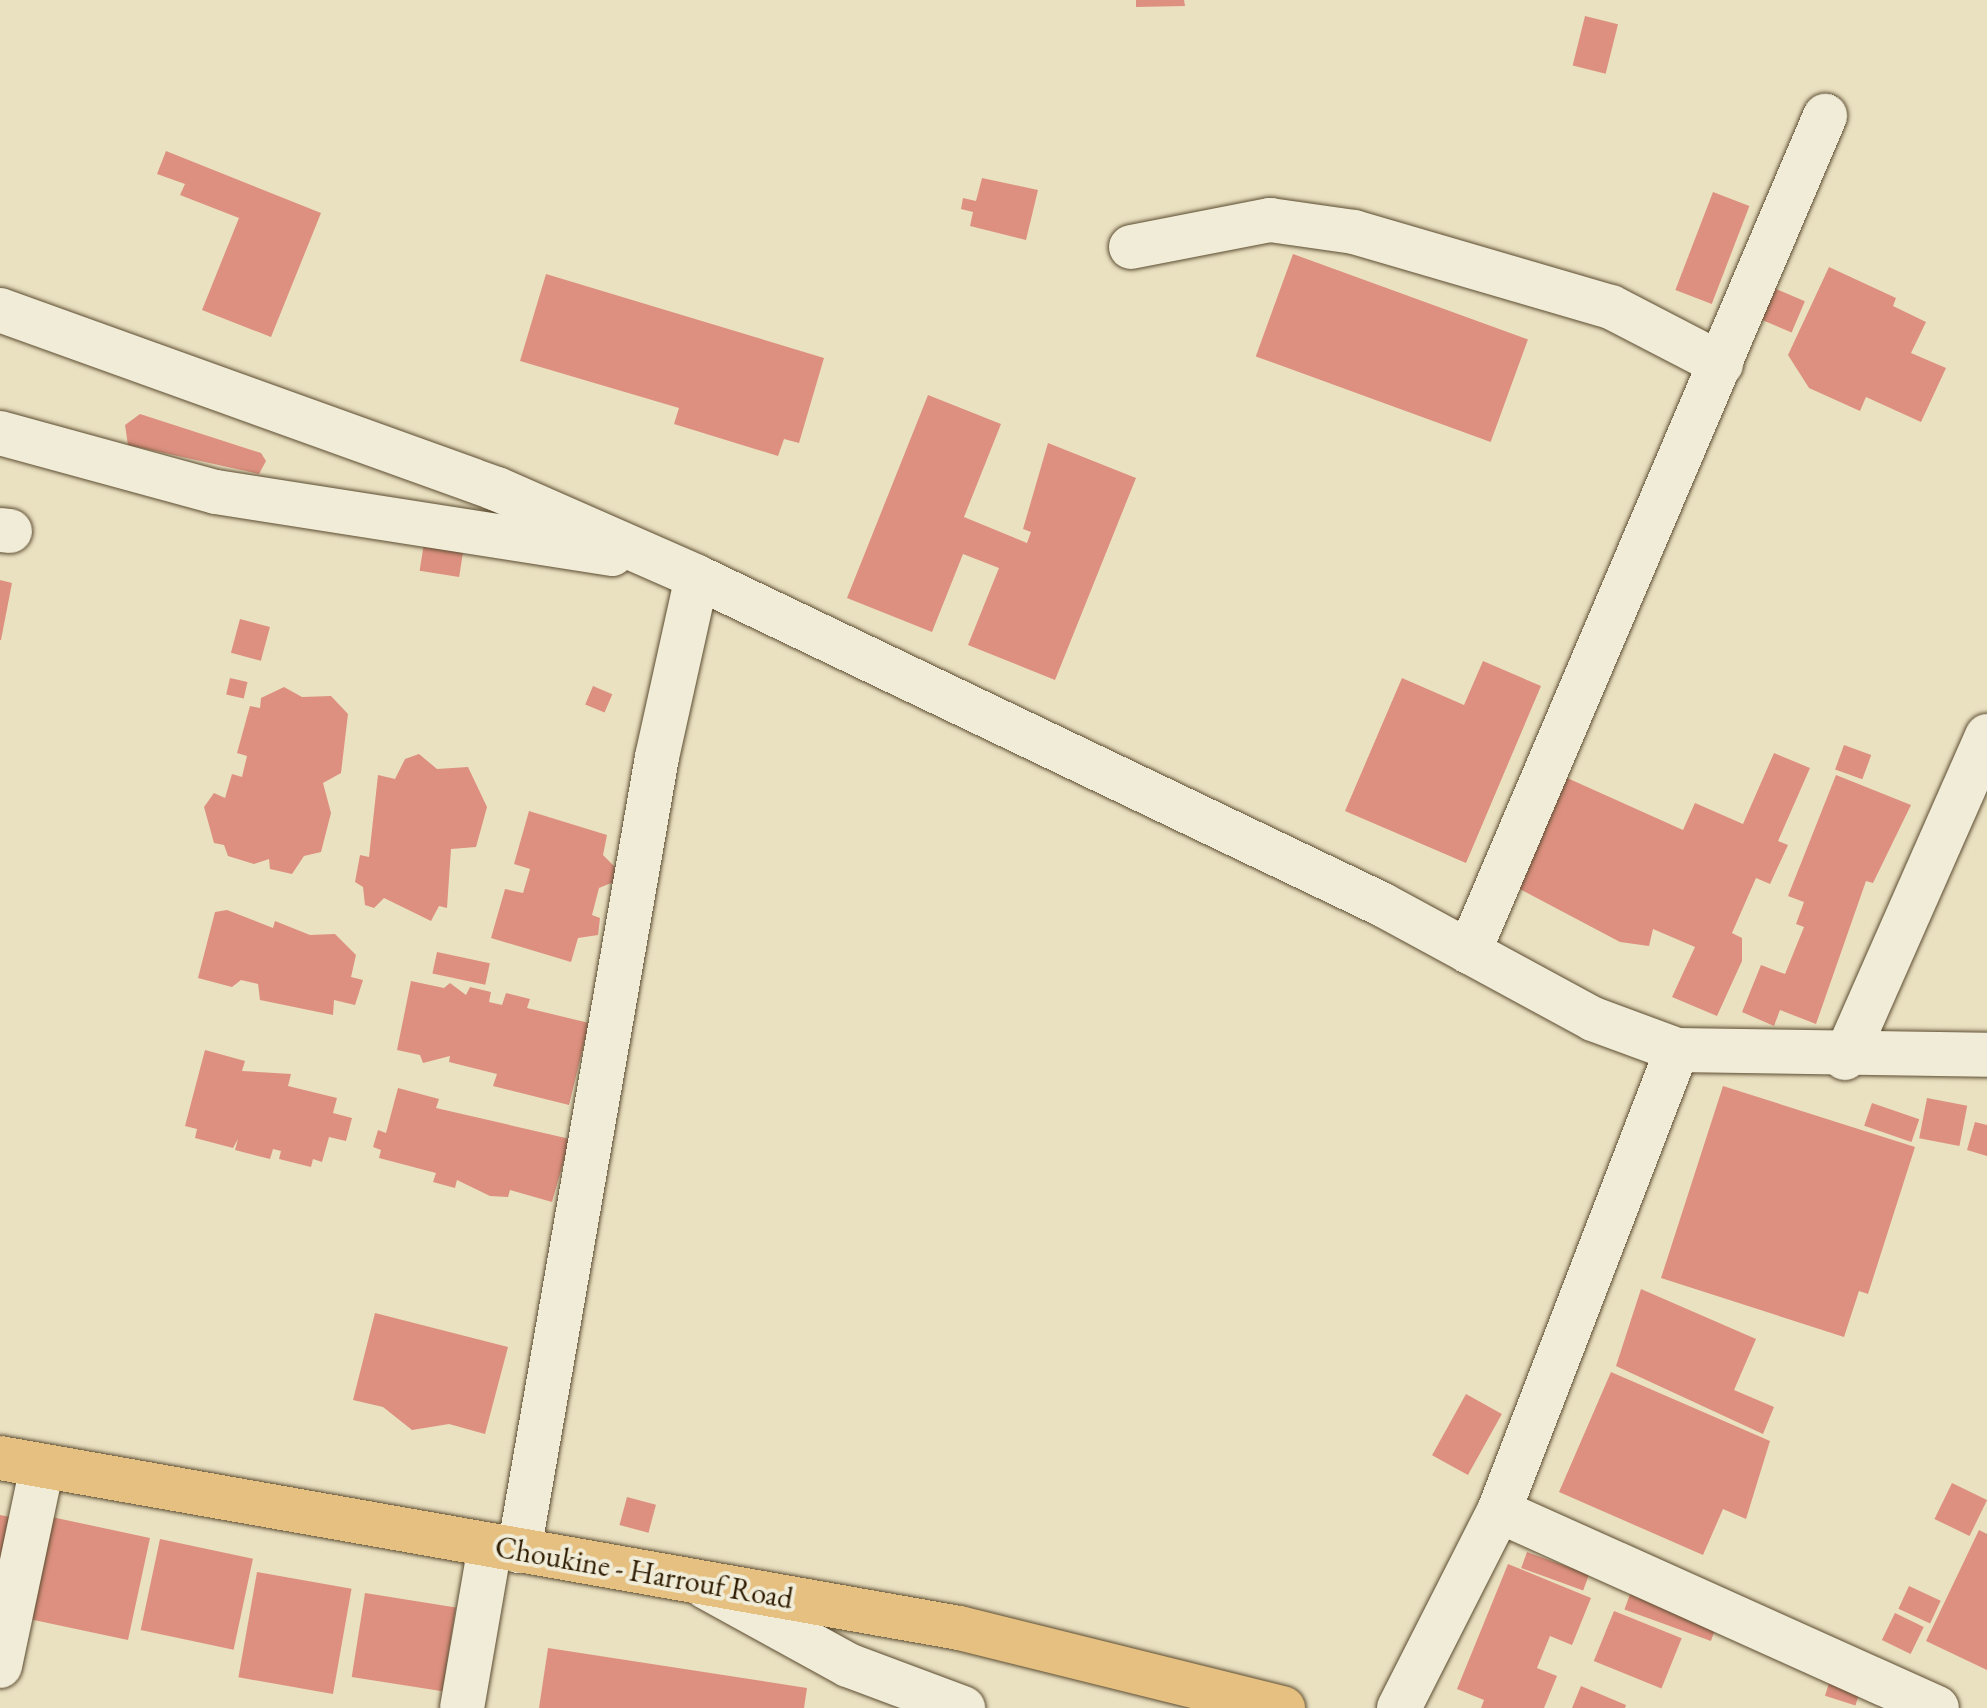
<!DOCTYPE html>
<html>
<head>
<meta charset="utf-8">
<style>
  body { margin:0 }
  #map { position:relative; width:1987px; height:1708px; overflow:hidden; background:#eae1c1; font-family:"EB Garamond",serif }
  div>[style] { position:absolute }
  .building>* { inset:0; background:#dd907f; transform-origin:0 0 }
  .roads { filter:drop-shadow(0 0 2px #5c4c31) drop-shadow(0 0 2px #5c4c31) }
  .minor>* { height:44px; margin:-22px; padding:0 22px; transform-origin:22px; border-radius:22px; background:#f1ecd7 }
  .major>* { height:44px; margin:-22px; padding:0 22px; transform-origin:22px; border-radius:22px; background:#e5c080 }
  span { translate:-50% -50%; white-space:nowrap; text-align:center; line-height:1.15; -webkit-text-stroke:8px #f1ecd7; paint-order:stroke }
  .street-label { font-size:30px; color:#2d1b01 }
</style>
</head>
<body>
<div id="map">
  <div class="building">
    <i style="clip-path:polygon(1136px 0,1184px 0,1185px 6px,1136px 7px)"></i>
    <i style="left:1585px;top:16px;width:34px;height:51px;rotate:14deg"></i>
    <i style="clip-path:polygon(166px 151px,321px 213px,271px 337px,202px 310px,239px 218px,180px 195px,185px 184px,157px 174px)"></i>
    <i style="clip-path:polygon(982px 178px,1038px 190px,1026px 240px,970px 226px,973px 212px,961px 209px,963px 198px,976px 201px)"></i>
    <i style="left:1713px;top:192px;width:39px;height:105px;rotate:21deg"></i>
    <i style="left:1293px;top:254px;width:250px;height:109px;rotate:20deg"></i>
    <i style="clip-path:polygon(1829px 267px,1896px 298px,1893px 306px,1926px 322px,1911px 353px,1946px 368px,1921px 422px,1866px 397px,1860px 411px,1809px 388px,1788px 355px)"></i>
    <i style="clip-path:polygon(546px 274px,824px 358px,799px 443px,784px 439px,778px 456px,674px 424px,679px 408px,520px 361px)"></i>
    <i style="left:1769px;top:286px;width:39px;height:34px;rotate:23deg"></i>
    <i style="clip-path:polygon(928px 395px,1001px 424px,964px 517px,1027px 543px,1031px 532px,1023px 529px,1048px 443px,1136px 478px,1055px 680px,968px 645px,999px 568px,963px 554px,932px 632px,847px 598px)"></i>
    <i style="clip-path:polygon(140px 414px,261px 453px,266px 461px,259px 474px,128px 445px,125px 425px)"></i>
    <i style="left:424px;top:543px;width:40px;height:28px;rotate:9deg"></i>
    <i style="clip-path:polygon(0 580px,12px 583px,1px 640px,0 640px)"></i>
    <i style="left:240px;top:619px;width:31px;height:35px;rotate:15deg"></i>
    <i style="clip-path:polygon(1483px 661px,1541px 686px,1466px 863px,1345px 811px,1402px 678px,1464px 705px)"></i>
    <i style="left:230px;top:678px;width:18px;height:17px;rotate:13deg"></i>
    <i style="left:593px;top:686px;width:21px;height:20px;rotate:23deg"></i>
    <i style="clip-path:polygon(284px 687px,302px 697px,331px 696px,348px 714px,341px 773px,323px 783px,331px 813px,321px 852px,304px 856px,292px 874px,270px 869px,269px 859px,254px 864px,228px 856px,224px 845px,214px 843px,204px 807px,214px 793px,225px 798px,232px 774px,242px 777px,247px 756px,237px 753px,250px 706px,260px 708px,261px 698px)"></i>
    <i style="left:1844px;top:745px;width:29px;height:26px;rotate:20deg"></i>
    <i style="clip-path:polygon(1774px 753px,1810px 768px,1778px 841px,1788px 845px,1770px 884px,1756px 878px,1732px 933px,1742px 938px,1742px 961px,1717px 1016px,1672px 997px,1695px 947px,1653px 929px,1649px 946px,1620px 942px,1516px 887px,1565px 777px,1683px 830px,1695px 803px,1743px 824px)"></i>
    <i style="clip-path:polygon(419px 754px,437px 769px,468px 767px,487px 807px,476px 847px,451px 849px,447px 908px,439px 906px,431px 921px,384px 898px,374px 908px,365px 905px,363px 887px,355px 882px,360px 855px,369px 857px,378px 775px,395px 779px,405px 759px)"></i>
    <i style="clip-path:polygon(1836px 775px,1911px 805px,1873px 883px,1866px 881px,1816px 1024px,1780px 1010px,1774px 1026px,1742px 1012px,1761px 965px,1785px 974px,1804px 927px,1796px 924px,1804px 902px,1788px 896px)"></i>
    <i style="clip-path:polygon(529px 811px,607px 835px,603px 855px,616px 868px,616px 881px,599px 888px,592px 915px,600px 918px,598px 935px,578px 938px,571px 962px,491px 938px,505px 889px,523px 893px,530px 869px,514px 864px)"></i>
    <i style="clip-path:polygon(227px 910px,273px 928px,275px 921px,310px 935px,335px 934px,356px 955px,351px 977px,363px 980px,355px 1005px,334px 1000px,333px 1015px,260px 1000px,258px 984px,241px 980px,232px 987px,198px 978px,215px 912px)"></i>
    <i style="left:437px;top:952px;width:54px;height:22px;rotate:12deg"></i>
    <i style="clip-path:polygon(411px 981px,444px 988px,450px 983px,466px 995px,470px 987px,491px 992px,489px 1002px,502px 1005px,506px 993px,530px 999px,527px 1008px,589px 1023px,569px 1105px,493px 1086px,497px 1074px,449px 1062px,450px 1056px,423px 1063px,420px 1055px,397px 1050px)"></i>
    <i style="clip-path:polygon(205px 1050px,245px 1061px,242px 1071px,291px 1074px,288px 1086px,337px 1098px,333px 1113px,352px 1118px,346px 1141px,329px 1137px,322px 1162px,313px 1159px,311px 1167px,279px 1159px,281px 1151px,273px 1149px,270px 1159px,235px 1150px,238px 1139px,233px 1148px,195px 1138px,197px 1129px,185px 1126px)"></i>
    <i style="clip-path:polygon(1723px 1086px,1915px 1147px,1868px 1294px,1859px 1291px,1844px 1337px,1661px 1278px)"></i>
    <i style="clip-path:polygon(398px 1088px,439px 1099px,436px 1108px,570px 1139px,552px 1202px,510px 1190px,508px 1197px,490px 1196px,457px 1180px,455px 1188px,433px 1182px,436px 1173px,379px 1158px,381px 1150px,373px 1147px,378px 1130px,386px 1133px)"></i>
    <i style="left:1927px;top:1098px;width:41px;height:41px;rotate:11deg"></i>
    <i style="left:1872px;top:1103px;width:50px;height:24px;rotate:19deg"></i>
    <i style="clip-path:polygon(1975px 1122px,1987px 1125px,1987px 1156px,1967px 1150px)"></i>
    <i style="clip-path:polygon(1641px 1289px,1756px 1339px,1734px 1390px,1774px 1407px,1763px 1434px,1616px 1366px)"></i>
    <i style="clip-path:polygon(375px 1313px,508px 1347px,485px 1434px,449px 1424px,412px 1430px,383px 1407px,353px 1400px)"></i>
    <i style="clip-path:polygon(1611px 1372px,1770px 1441px,1746px 1519px,1723px 1509px,1703px 1555px,1559px 1492px)"></i>
    <i style="left:1466px;top:1394px;width:41px;height:70px;rotate:29deg"></i>
    <i style="left:1952px;top:1483px;width:39px;height:40px;rotate:26deg"></i>
    <i style="left:627px;top:1497px;width:30px;height:29px;rotate:15deg"></i>
    <i style="clip-path:polygon(33px 1513px,150px 1538px,128px 1640px,29px 1619px)"></i>
    <i style="clip-path:polygon(0 1515px,15px 1518px,0 1593px)"></i>
    <i style="clip-path:polygon(1979px 1530px,1987px 1534px,1987px 1670px,1926px 1641px)"></i>
    <i style="left:160px;top:1539px;width:95px;height:93px;rotate:12deg"></i>
    <i style="left:1527px;top:1552px;width:66px;height:17px;rotate:20deg"></i>
    <i style="clip-path:polygon(1508px 1564px,1591px 1598px,1572px 1645px,1550px 1636px,1537px 1668px,1557px 1676px,1544px 1708px,1481px 1708px,1484px 1700px,1457px 1689px)"></i>
    <i style="left:257px;top:1572px;width:96px;height:107px;rotate:10deg"></i>
    <i style="left:1633px;top:1586px;width:92px;height:25px;rotate:20deg"></i>
    <i style="left:1909px;top:1586px;width:35px;height:25px;rotate:25deg"></i>
    <i style="left:365px;top:1593px;width:92px;height:85px;rotate:9deg"></i>
    <i style="left:1614px;top:1611px;width:73px;height:54px;rotate:22deg"></i>
    <i style="left:1895px;top:1613px;width:32px;height:30px;rotate:26deg"></i>
    <i style="clip-path:polygon(548px 1648px,807px 1688px,804px 1708px,539px 1708px)"></i>
    <i style="left:1833px;top:1671px;width:32px;height:26px;rotate:18deg"></i>
    <i style="clip-path:polygon(1581px 1686px,1626px 1705px,1625px 1708px,1572px 1708px)"></i>
  </div>
  <div class="roads">
    <div class="minor">
      <i style="left:1131px;top:247px;width:142px;rotate:-11deg"></i>
      <i style="left:1270px;top:220px;width:85px;rotate:8.1deg"></i>
      <i style="left:1354px;top:232px;width:268px;rotate:16.3deg"></i>
      <i style="left:1611px;top:307px;width:124px;rotate:27.4deg"></i>
      <i style="left:0;top:310px;width:528px;rotate:19.81deg"></i>
      <i style="left:497px;top:489px;width:219px;rotate:23.7deg"></i>
      <i style="left:697px;top:577px;width:760px;rotate:25.55deg"></i>
      <i style="left:1383px;top:905px;width:239px;rotate:28.5deg"></i>
      <i style="left:1593px;top:1019px;width:90px;rotate:20.3deg"></i>
      <i style="left:1677px;top:1050px;width:310px;rotate:0.9deg"></i>
      <i style="left:0;top:433px;width:224px;rotate:15.3deg"></i>
      <i style="left:216px;top:492px;width:401px;rotate:8.9deg"></i>
      <i style="left:0;top:530px;width:10px;rotate:6deg"></i>
      <i style="left:1469px;top:952px;width:909px;rotate:-66.93deg"></i>
      <i style="left:1845px;top:1058px;width:352px;rotate:-66.2deg"></i>
      <i style="left:1499px;top:1511px;width:480px;rotate:24.2deg"></i>
      <i style="left:519px;top:1551px;width:806px;rotate:-80.14deg"></i>
      <i style="left:657px;top:757px;width:184px;rotate:-77.5deg"></i>
      <i style="left:706px;top:1587px;width:162px;rotate:28.8deg"></i>
      <i style="left:848px;top:1665px;width:123px;rotate:20.5deg"></i>
      <i style="left:0;top:1666px;width:203px;rotate:-78.1deg"></i>
      <i style="left:462px;top:1708px;width:164px;rotate:-80.2deg"></i>
      <i style="left:1399px;top:1708px;width:221px;rotate:-63.1deg"></i>
      <i style="left:1499px;top:1511px;width:494px;rotate:-68.9deg"></i>
    </div>
    <div class="major">
      <i style="left:0;top:1458px;width:974px;rotate:10.05deg"></i>
      <i style="left:959px;top:1628px;width:334px;rotate:13.9deg"></i>
    </div>
  </div>
  <div class="street-label">
    <span style="left:644px;top:1573px;rotate:10deg">Choukine - Harrouf Road</span>
  </div>
</div>
</body>
</html>
